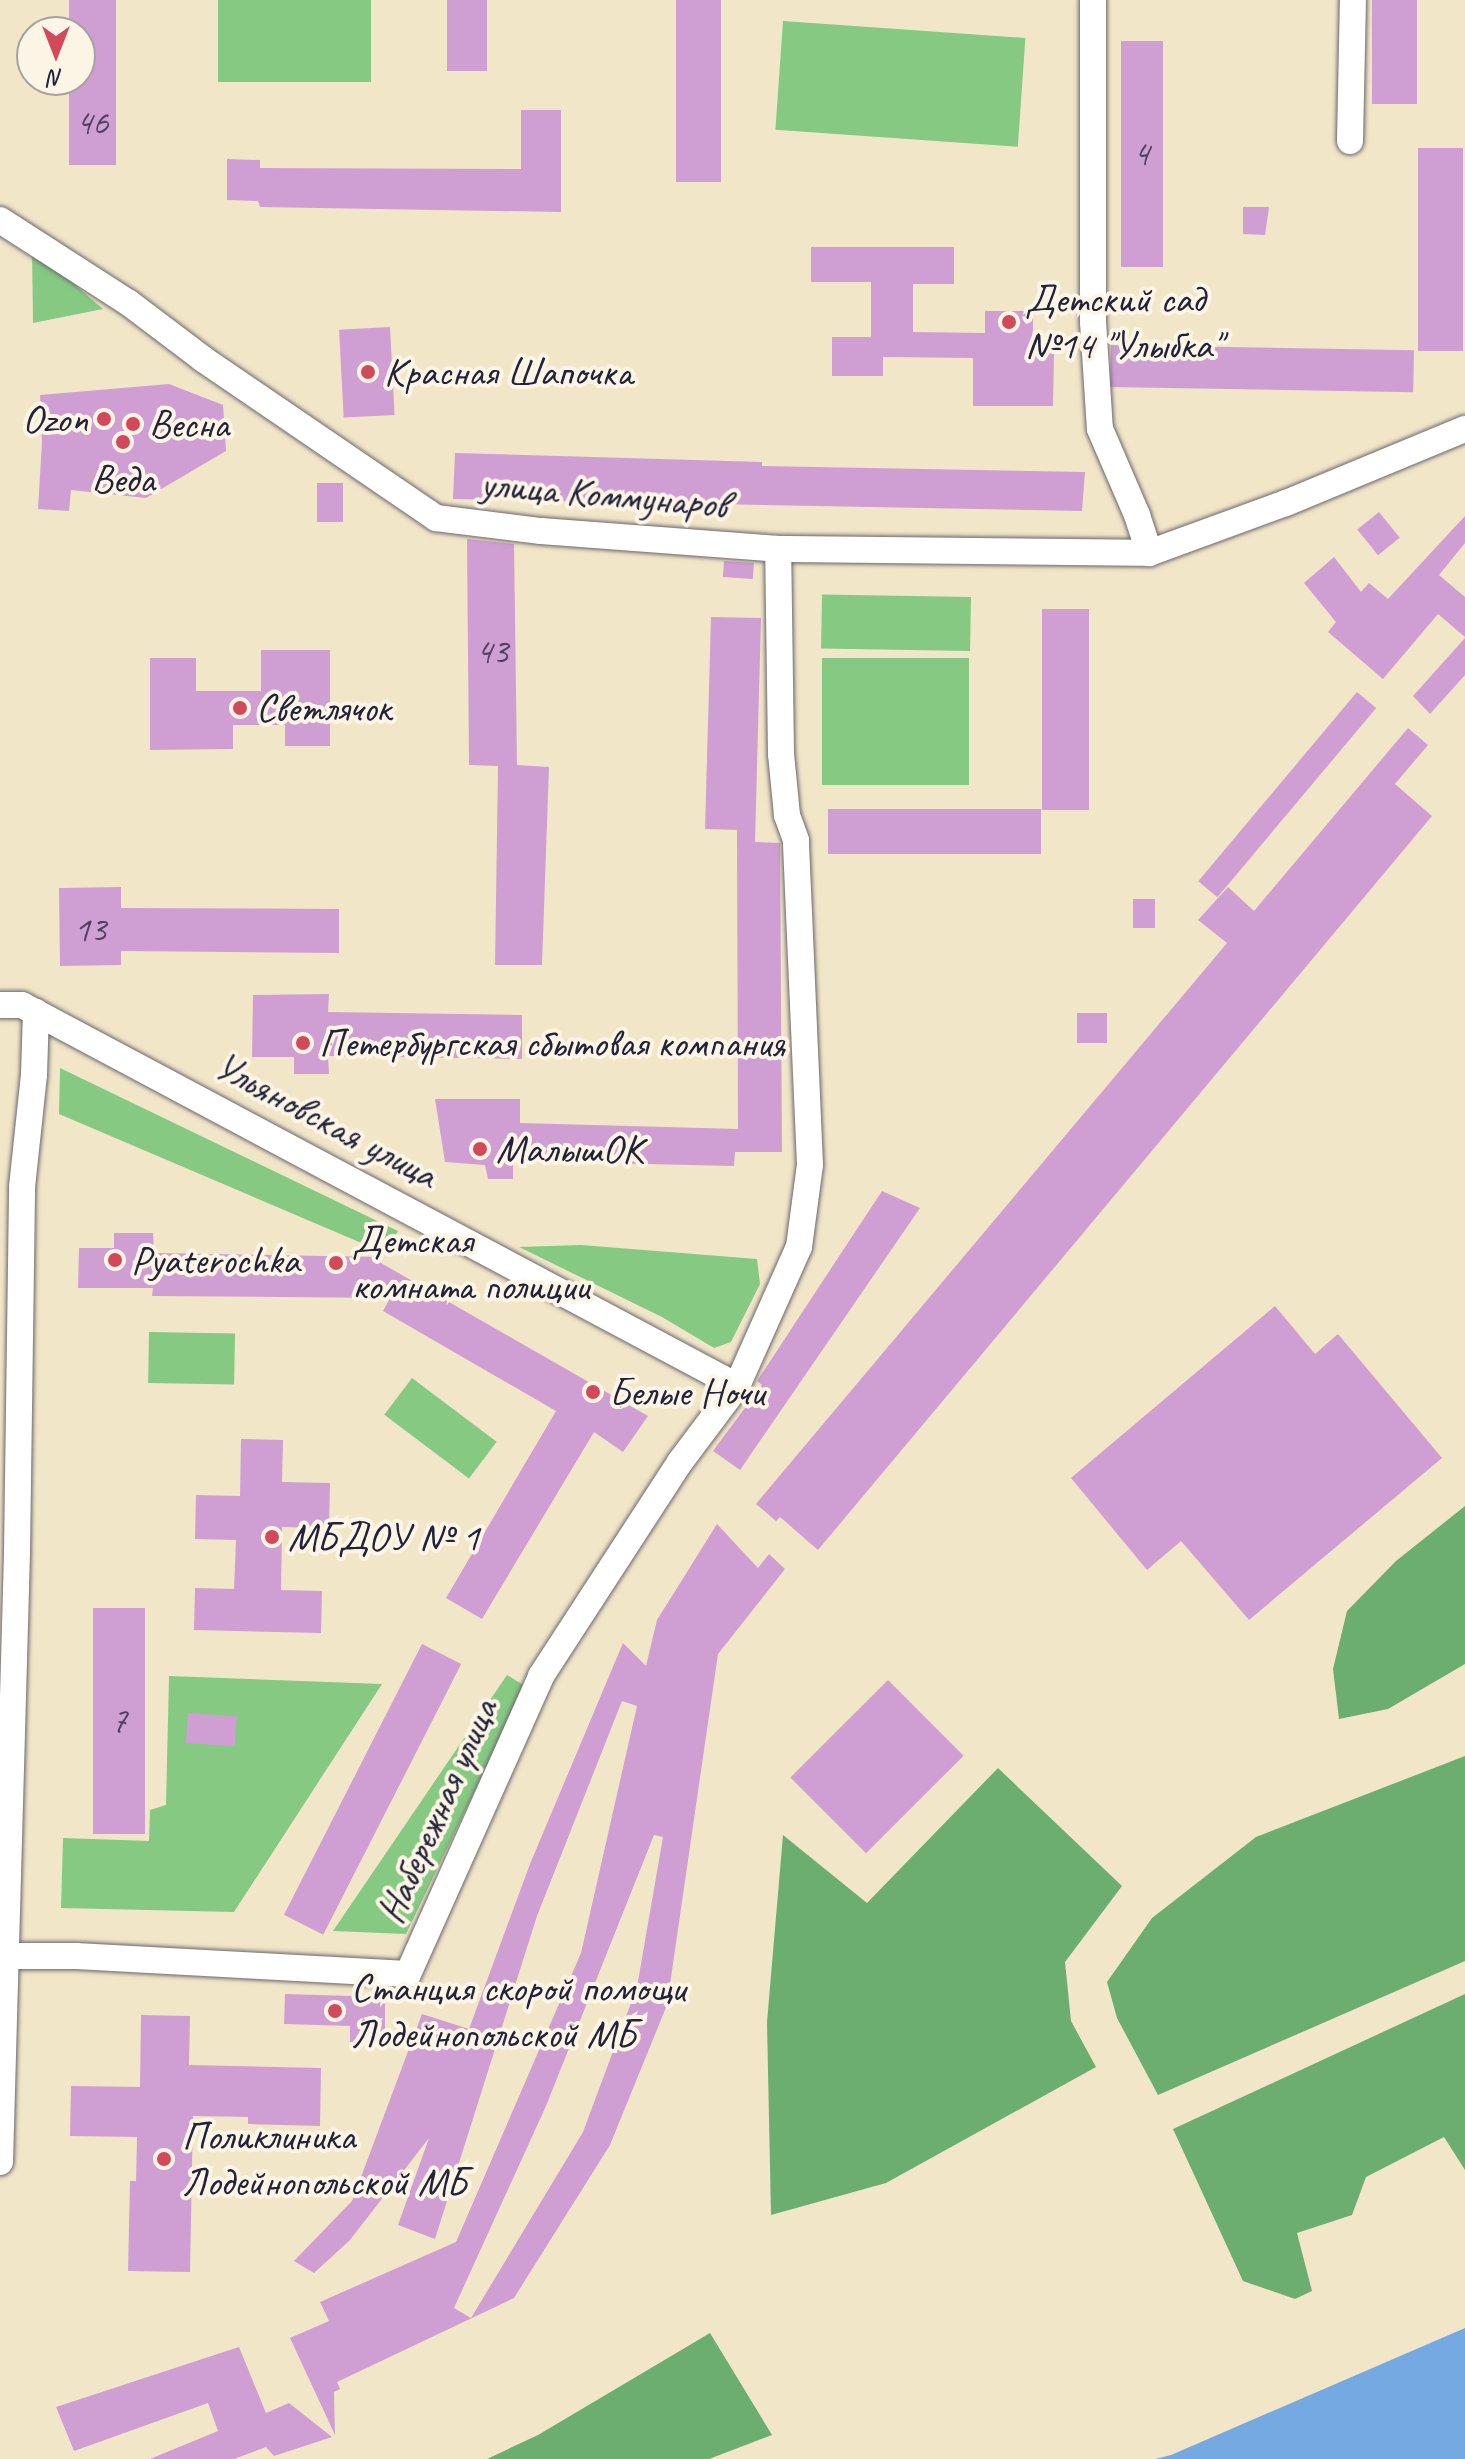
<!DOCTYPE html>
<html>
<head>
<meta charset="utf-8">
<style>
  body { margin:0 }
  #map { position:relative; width:1465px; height:2459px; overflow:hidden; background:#f2e6c9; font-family:Caveat,sans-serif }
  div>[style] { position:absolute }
  .green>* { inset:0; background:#86c982; transform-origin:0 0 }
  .forest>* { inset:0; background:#6cad70 }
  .water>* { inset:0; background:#75a9e1 }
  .building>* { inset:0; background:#cf9fd3; transform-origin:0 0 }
  .roads { filter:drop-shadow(0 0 2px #6b676d) drop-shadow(0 0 2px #6b676d) }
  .minor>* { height:26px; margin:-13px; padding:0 13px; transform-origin:13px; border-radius:13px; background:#fff }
  .dots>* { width:22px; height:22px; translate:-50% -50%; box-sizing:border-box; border:4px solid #fcf5e5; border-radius:50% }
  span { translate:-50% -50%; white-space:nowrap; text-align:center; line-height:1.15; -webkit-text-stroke:8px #fcf5e5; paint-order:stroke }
  .number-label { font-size:36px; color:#4d4161 }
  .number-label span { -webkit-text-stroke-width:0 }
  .poi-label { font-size:40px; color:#22223b }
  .left { translate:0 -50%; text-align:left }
  .right { translate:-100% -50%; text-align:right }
  .street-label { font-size:40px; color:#22223b }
  .north { position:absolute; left:16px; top:16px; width:80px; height:80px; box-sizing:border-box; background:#fcf5e5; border:2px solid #a5a1a1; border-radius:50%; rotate:180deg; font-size:22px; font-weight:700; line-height:32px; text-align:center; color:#22223b }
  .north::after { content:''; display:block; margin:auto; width:28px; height:36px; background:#d1495b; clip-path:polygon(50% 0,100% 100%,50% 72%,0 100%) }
</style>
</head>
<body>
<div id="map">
  <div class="green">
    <i style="left:218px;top:0;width:153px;height:82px"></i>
    <i style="left:783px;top:21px;width:243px;height:109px;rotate:4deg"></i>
    <i style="clip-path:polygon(32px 248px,103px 309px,33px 323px)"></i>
    <i style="left:971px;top:597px;width:54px;height:149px;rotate:91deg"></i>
    <i style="left:969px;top:658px;width:127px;height:147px;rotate:90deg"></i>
    <i style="clip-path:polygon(60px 1068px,398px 1231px,385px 1253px,59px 1114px)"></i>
    <i style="clip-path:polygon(581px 1245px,757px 1259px,760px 1284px,731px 1342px,714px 1348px,662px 1317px,519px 1247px)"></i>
    <i style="left:149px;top:1332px;width:86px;height:51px;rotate:1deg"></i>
    <i style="left:412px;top:1378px;width:106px;height:46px;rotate:37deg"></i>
    <i style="clip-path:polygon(507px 1675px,525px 1686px,406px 1934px,333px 1931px)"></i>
    <i style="clip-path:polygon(169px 1676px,382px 1684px,234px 1912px,61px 1908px,63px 1838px,149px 1841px,150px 1810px,166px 1805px)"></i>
  </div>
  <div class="forest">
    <i style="clip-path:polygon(1465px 1506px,1465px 1664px,1388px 1709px,1339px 1719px,1333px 1669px,1347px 1611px,1396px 1561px)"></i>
    <i style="clip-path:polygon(1465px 1756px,1465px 1961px,1158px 2095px,1117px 2018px,1107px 1982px,1152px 1918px,1256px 1837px)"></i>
    <i style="clip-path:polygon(998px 1768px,1122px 1886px,1065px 1962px,1071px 2021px,1096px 2067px,886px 2183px,771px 2215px,767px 2022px,783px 1835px,867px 1903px)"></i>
    <i style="clip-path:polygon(1465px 1994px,1465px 2170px,1444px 2137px,1366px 2177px,1352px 2215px,1297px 2233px,1312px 2291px,1295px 2299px,1243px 2281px,1173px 2129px)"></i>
    <i style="clip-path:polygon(710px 2333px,772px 2435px,709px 2459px,487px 2459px,538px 2435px)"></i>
  </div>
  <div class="water">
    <i style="clip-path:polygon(1465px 2328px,1465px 2459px,1155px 2459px,1171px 2455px)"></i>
  </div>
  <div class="building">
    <i style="clip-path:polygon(69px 0,116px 0,116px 165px,69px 165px,69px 80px,80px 80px,80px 32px,69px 32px)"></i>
    <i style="left:447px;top:0;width:40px;height:71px"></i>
    <i style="left:676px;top:0;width:45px;height:182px"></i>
    <i style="left:1372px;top:0;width:45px;height:104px"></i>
    <i style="left:1121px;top:41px;width:42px;height:226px"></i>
    <i style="clip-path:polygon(521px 110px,561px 110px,561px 212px,260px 207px,258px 201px,227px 200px,227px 159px,260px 160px,260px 168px,521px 169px)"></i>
    <i style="left:1418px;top:148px;width:45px;height:203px"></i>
    <i style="clip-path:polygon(1243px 207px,1269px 207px,1265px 235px,1243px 234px)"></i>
    <i style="clip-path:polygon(811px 247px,954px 247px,954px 284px,913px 284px,913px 332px,985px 333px,985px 311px,1033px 311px,1033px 350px,1054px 350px,1053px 406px,973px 406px,973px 358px,883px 357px,883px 376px,832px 376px,832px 337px,871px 337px,871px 282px,811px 282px)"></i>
    <i style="left:390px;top:327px;width:88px;height:51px;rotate:87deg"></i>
    <i style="left:1111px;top:345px;width:303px;height:42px;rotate:1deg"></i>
    <i style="clip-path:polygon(169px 384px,223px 405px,226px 451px,146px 498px,71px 490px,69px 511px,38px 509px,42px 442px,40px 395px)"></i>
    <i style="clip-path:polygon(455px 453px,762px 462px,762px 466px,1085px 472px,1082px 511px,453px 499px)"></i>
    <i style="left:317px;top:483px;width:26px;height:39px"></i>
    <i style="left:1379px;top:512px;width:33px;height:28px;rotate:51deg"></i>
    <i style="clip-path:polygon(1465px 516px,1465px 543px,1439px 575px,1465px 597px,1465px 637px,1438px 614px,1383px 679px,1328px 632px,1336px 622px,1304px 583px,1334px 557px,1361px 592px,1369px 583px,1388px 599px)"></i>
    <i style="clip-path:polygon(467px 539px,514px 544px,517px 765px,549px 767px,542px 965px,495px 965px,498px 766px,469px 765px)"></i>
    <i style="left:724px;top:561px;width:30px;height:16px;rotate:4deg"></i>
    <i style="left:1042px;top:609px;width:47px;height:201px"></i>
    <i style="clip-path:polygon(711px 617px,761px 618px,755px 842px,780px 843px,782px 1152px,735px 1152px,734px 1166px,513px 1161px,513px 1179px,488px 1179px,485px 1165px,445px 1162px,435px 1099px,520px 1099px,520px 1123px,738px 1129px,737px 830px,705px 829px)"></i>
    <i style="clip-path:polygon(1465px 638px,1465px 675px,1430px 714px,1413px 696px)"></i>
    <i style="clip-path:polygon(261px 650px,330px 650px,330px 746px,285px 746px,285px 725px,233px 725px,233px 749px,150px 750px,150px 658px,196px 658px,196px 691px,261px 691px)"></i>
    <i style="left:1357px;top:692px;width:25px;height:247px;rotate:40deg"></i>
    <i style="clip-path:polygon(1408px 728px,1428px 745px,1395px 784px,1432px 816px,818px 1550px,780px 1517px,776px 1521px,756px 1504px,1227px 943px,1198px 920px,1228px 887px,1254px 911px)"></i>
    <i style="left:828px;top:809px;width:213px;height:45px"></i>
    <i style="clip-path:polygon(121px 887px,121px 908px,339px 909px,339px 953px,121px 951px,121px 965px,60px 966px,59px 888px)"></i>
    <i style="left:1133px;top:899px;width:22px;height:29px"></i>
    <i style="clip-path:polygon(329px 994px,328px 1012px,522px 1015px,522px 1059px,328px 1056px,329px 1074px,294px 1074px,294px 1057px,252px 1057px,253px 995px)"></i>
    <i style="left:1077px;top:1013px;width:30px;height:30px"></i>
    <i style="clip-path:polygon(882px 1191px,920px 1208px,740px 1470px,713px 1451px,762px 1385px,757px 1381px)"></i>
    <i style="clip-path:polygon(114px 1233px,153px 1233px,154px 1253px,381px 1257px,381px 1263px,648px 1416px,623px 1452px,594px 1432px,482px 1619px,446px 1598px,556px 1411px,383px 1311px,390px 1298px,152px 1296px,153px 1288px,78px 1288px,79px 1248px,114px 1248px)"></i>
    <i style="clip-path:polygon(1275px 1306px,1315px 1354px,1338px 1334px,1442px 1458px,1249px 1620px,1181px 1541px,1147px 1570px,1071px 1478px)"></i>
    <i style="clip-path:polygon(241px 1439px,283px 1440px,282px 1482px,330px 1483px,329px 1528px,282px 1527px,281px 1590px,322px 1591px,321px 1633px,194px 1630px,195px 1588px,234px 1589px,236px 1540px,195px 1539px,196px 1495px,240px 1496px)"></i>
    <i style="clip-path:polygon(evenodd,717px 1524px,758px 1568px,769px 1554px,785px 1569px,718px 1654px,667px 2005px,610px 2145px,514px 2298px,337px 2382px,340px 2389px,334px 2392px,335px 2435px,290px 2338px,329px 2321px,320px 2302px,456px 2242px,581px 1953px,637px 1706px,622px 1701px,537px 1916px,435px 2239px,398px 2225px,429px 2138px,350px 2240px,314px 2273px,294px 2261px,352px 2201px,422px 2014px,469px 2029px,530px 1864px,623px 1643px,646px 1666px,657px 1620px,717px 1524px,654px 1835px,663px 1837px,637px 1987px,583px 2132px,471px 2318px,454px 2308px,546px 2106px,654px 1835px)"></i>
    <i style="left:93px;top:1608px;width:52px;height:226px"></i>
    <i style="left:422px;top:1644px;width:44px;height:304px;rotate:27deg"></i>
    <i style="left:888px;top:1680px;width:107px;height:138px;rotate:45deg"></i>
    <i style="left:188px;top:1713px;width:49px;height:30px;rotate:4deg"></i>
    <i style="clip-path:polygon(285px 1994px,385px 1997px,385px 2042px,350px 2042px,350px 2026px,284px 2024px)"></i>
    <i style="clip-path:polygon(141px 2015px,190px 2016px,189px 2065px,321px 2068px,320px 2126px,248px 2124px,248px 2117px,193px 2116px,190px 2272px,128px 2271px,130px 2181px,136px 2181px,137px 2137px,70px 2136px,71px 2086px,140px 2087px)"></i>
    <i style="clip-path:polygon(239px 2347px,266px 2413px,289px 2403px,332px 2437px,274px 2456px,266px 2447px,234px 2459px,150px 2459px,218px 2431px,208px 2403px,74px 2451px,56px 2407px)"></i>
  </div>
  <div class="roads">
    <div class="minor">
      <i style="left:1093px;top:0;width:322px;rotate:90deg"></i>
      <i style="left:1093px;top:322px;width:107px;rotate:86.3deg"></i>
      <i style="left:1100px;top:429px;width:94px;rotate:66.7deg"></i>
      <i style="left:1137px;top:515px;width:40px;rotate:72deg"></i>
      <i style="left:1350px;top:141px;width:141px;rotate:-88.8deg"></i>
      <i style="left:0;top:220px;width:153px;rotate:32.8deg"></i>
      <i style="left:129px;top:303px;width:93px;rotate:37.1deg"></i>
      <i style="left:203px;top:359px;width:282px;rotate:34.3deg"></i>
      <i style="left:436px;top:518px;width:106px;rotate:7.1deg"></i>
      <i style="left:541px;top:531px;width:238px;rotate:4.3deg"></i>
      <i style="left:778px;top:549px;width:371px;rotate:0.6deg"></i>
      <i style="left:1149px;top:553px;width:146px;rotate:-20.1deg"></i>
      <i style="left:1286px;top:503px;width:194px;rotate:-22.5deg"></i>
      <i style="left:0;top:1005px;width:22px"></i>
      <i style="left:22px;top:1005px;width:810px;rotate:28.05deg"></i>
      <i style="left:5px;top:1956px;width:71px"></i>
      <i style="left:76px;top:1956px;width:332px;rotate:3.1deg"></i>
      <i style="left:408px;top:1974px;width:326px;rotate:-65.9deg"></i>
      <i style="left:541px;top:1676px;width:255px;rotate:-57deg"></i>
      <i style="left:680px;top:1462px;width:95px;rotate:-53.1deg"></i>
      <i style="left:737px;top:1386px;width:152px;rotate:-66deg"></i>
      <i style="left:799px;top:1247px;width:83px;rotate:-82.4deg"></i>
      <i style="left:810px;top:1165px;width:325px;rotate:-92.5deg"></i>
      <i style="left:796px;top:840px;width:27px;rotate:-110deg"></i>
      <i style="left:787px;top:815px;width:61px;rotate:-95.6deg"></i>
      <i style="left:781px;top:754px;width:205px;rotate:-90.8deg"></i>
      <i style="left:0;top:2162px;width:610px;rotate:-88.4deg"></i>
      <i style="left:17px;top:1552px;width:365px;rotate:-89.2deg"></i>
      <i style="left:22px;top:1187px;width:113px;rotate:-83.9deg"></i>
      <i style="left:34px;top:1075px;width:63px;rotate:-88.2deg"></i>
    </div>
  </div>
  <div class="dots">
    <i style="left:1009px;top:322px;background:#d1495b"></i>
    <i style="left:368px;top:372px;background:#d1495b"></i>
    <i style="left:104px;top:419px;background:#d1495b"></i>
    <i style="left:133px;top:424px;background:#d1495b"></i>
    <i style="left:123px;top:442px;background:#d1495b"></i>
    <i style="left:240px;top:708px;background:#d1495b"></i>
    <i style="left:303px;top:1043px;background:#d1495b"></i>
    <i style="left:480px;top:1149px;background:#d1495b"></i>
    <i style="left:115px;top:1260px;background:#d1495b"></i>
    <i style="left:336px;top:1263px;background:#d1495b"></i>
    <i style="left:593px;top:1392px;background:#d1495b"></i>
    <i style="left:272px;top:1537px;background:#d1495b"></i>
    <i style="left:335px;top:2011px;background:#d1495b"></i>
    <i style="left:164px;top:2159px;background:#d1495b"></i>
  </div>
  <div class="number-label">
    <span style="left:92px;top:123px">46</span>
    <span style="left:1141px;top:154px">4</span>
    <span style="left:492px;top:652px">43</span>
    <span style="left:90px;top:930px">13</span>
    <span style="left:119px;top:1721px">7</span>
  </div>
  <div class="poi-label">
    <span class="left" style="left:1025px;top:322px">Детский сад<br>№14 "Улыбка"</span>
    <span class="left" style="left:384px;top:372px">Красная Шапочка</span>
    <span class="right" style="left:88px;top:419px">Ozon</span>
    <span class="left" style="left:149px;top:424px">Весна</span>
    <span style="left:123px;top:479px">Веда</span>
    <span class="left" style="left:256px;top:708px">Светлячок</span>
    <span class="left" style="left:319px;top:1043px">Петербургская сбытовая компания</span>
    <span class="left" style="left:496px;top:1149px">МалышОК</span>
    <span class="left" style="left:352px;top:1263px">Детская<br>комната полиции</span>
    <span class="left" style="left:131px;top:1260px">Pyaterochka</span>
    <span class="left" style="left:609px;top:1392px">Белые Ночи</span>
    <span class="left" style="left:288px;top:1537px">МБДОУ № 1</span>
    <span class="left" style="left:351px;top:2011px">Станция скорой помощи<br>Лодейнопольской МБ</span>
    <span class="left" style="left:182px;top:2159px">Поликлиника<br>Лодейнопольской МБ</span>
  </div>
  <div class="street-label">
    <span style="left:604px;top:494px;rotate:5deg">улица Коммунаров</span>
    <span style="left:326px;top:1120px;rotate:28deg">Ульяновская улица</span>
    <span style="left:437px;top:1811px;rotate:-66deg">Набережная улица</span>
  </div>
  <div class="north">N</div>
</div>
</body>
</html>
